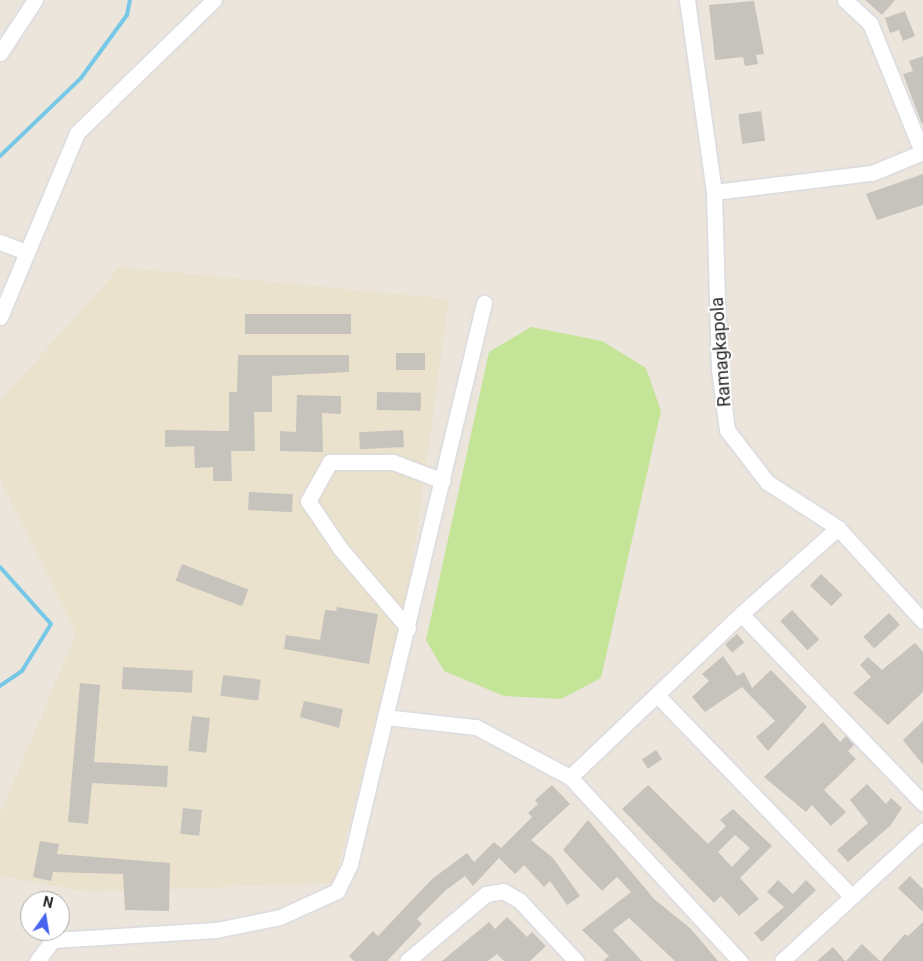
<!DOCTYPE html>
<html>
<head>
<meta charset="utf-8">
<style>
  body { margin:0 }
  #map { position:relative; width:923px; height:961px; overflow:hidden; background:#ebe5dc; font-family:Roboto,sans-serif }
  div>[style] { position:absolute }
  .education>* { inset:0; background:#ebe2cd }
  .pitch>* { inset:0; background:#c4e598 }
  .stream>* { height:4px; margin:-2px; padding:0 2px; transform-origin:2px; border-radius:2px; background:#76c8e6 }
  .building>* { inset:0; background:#c6c2bc; transform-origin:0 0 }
  .roads { filter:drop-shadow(0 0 1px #d2d5e1) drop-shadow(0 0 1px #d2d5e1) }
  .minor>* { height:15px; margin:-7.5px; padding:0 7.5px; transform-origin:7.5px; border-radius:7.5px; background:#fff }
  span { translate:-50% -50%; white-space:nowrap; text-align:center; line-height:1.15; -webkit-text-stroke:4px #fff; paint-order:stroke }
  .street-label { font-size:18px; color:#2a2a2a }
  .north { position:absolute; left:20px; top:891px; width:50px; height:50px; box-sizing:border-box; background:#fff; border:1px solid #aaa; border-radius:50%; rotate:13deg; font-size:14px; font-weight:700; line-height:20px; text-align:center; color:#2a2a2a }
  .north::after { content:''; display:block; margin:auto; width:18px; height:22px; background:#4664ee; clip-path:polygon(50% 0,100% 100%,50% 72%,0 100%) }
</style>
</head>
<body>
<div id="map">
  <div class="education">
    <i style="clip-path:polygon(120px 267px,449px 299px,408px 595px,334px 883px,89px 892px,0 876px,0 814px,76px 634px,0 480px,0 401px)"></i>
  </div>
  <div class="pitch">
    <i style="clip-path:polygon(531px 327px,602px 341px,646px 368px,661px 411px,601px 678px,561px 699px,504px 696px,444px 671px,426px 640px,489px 352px)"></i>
  </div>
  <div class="stream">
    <i style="left:0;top:156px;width:112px;rotate:-43.9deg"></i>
    <i style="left:81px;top:78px;width:78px;rotate:-53.9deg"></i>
    <i style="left:127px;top:15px;width:15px;rotate:-79deg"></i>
    <i style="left:0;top:567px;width:76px;rotate:48.2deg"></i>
    <i style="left:51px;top:624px;width:55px;rotate:121.7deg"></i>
    <i style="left:22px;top:671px;width:27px;rotate:146deg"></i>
  </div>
  <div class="building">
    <i style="clip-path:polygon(865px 0,895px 0,882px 15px)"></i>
    <i style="clip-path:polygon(754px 1px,764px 54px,756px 55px,758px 64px,745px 66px,743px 57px,715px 60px,709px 5px)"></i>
    <i style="clip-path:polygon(905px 11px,915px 36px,903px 41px,899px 30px,890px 33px,885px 18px)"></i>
    <i style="clip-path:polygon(923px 56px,923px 123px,922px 124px,903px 74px,913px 71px,909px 61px)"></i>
    <i style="left:761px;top:111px;width:30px;height:23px;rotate:82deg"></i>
    <i style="clip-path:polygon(923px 174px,923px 205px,877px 220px,866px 194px)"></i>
    <i style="left:245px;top:314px;width:106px;height:20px"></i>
    <i style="left:396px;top:353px;width:29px;height:17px"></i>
    <i style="clip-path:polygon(238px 355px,349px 355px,349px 372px,272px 376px,272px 412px,254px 412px,255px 451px,231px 451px,232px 481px,213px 481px,213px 467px,195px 468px,194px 446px,165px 447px,165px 430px,229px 431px,229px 392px,237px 392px)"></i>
    <i style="left:377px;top:392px;width:44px;height:18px;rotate:1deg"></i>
    <i style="clip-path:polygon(297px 395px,341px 396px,341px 414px,322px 413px,323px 452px,280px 451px,280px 431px,296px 432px)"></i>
    <i style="left:403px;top:430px;width:17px;height:44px;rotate:87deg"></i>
    <i style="left:249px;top:492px;width:44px;height:18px;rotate:3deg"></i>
    <i style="left:182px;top:564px;width:71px;height:18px;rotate:21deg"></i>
    <i style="left:821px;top:574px;width:30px;height:16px;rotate:44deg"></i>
    <i style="clip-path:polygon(337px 607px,378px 614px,369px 664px,284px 649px,286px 635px,320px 640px,325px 610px,336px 611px)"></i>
    <i style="left:792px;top:610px;width:40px;height:16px;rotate:47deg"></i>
    <i style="left:889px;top:613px;width:16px;height:35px;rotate:47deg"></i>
    <i style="left:737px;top:634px;width:11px;height:16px;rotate:49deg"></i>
    <i style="clip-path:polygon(915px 643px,923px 652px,923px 692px,888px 725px,853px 693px,871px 677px,860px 665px,868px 657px,882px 670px)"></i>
    <i style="clip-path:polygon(723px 656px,737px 676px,744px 672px,752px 688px,771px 670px,807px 707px,768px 751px,756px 737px,775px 721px,742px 687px,705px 712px,692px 697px,709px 681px,702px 674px)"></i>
    <i style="left:123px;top:667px;width:70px;height:22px;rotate:3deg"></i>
    <i style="left:223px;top:675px;width:38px;height:21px;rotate:7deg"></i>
    <i style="clip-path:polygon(80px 683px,100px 685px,94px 762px,168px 766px,167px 787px,92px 783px,88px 824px,68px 822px)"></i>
    <i style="clip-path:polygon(304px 701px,343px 709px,339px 728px,300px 717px)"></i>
    <i style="left:192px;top:716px;width:18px;height:35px;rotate:6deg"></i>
    <i style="clip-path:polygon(923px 721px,923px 765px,903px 740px)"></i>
    <i style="clip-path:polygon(823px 722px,840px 742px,846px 736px,854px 745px,848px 751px,856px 759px,824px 790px,846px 812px,831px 826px,812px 805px,806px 812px,764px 777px)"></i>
    <i style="left:656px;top:750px;width:11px;height:17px;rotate:56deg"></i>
    <i style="clip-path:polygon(867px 784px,886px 804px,891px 798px,902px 808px,890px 826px,848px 862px,837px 850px,868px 823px,850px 800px)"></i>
    <i style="clip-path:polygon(552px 785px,570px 804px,531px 840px,553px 858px,580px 896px,567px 905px,550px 881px,544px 887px,524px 865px,515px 874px,499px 858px,473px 886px,465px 876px,446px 890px,417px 919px,422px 924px,387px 961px,354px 961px,349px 956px,373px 931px,378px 936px,432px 879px,467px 853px,474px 862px,494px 842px,501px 848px,532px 817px,528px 813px,538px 804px,535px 800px)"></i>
    <i style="clip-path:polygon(evenodd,648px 785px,708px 844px,726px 826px,720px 820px,733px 809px,772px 846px,740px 878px,759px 899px,739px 916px,721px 896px,714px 903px,622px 809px,648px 785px,735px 835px,750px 848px,732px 867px,718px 852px,735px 835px)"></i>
    <i style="left:183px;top:808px;width:19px;height:26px;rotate:6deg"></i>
    <i style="clip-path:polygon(588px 820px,654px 899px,691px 929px,718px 961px,675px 961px,629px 918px,613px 930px,642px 961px,603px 961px,609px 956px,582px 930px,631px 892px,617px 877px,602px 891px,563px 850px)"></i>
    <i style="clip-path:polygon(40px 841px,59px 844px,57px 854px,170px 863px,169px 911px,125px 910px,123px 874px,53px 872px,51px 881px,33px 877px)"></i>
    <i style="clip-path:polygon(910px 876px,923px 889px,923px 912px,898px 888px)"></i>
    <i style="clip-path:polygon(778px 880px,793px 894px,806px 880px,816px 890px,762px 942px,754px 933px,784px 907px,767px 892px)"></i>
    <i style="clip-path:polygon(507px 917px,527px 937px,532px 932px,546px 946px,530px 961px,504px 961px,497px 954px,488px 961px,442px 961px,489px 922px,495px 929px)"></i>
    <i style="clip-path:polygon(923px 922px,923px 961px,881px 961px,905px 934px,908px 936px)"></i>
    <i style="clip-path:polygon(862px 944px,880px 961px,846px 961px)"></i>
    <i style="clip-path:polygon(833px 947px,845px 961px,817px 961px)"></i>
  </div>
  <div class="roads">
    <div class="minor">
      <i style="left:687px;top:0;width:194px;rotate:82deg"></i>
      <i style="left:714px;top:192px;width:177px;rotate:88.4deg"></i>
      <i style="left:719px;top:369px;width:62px;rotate:82.5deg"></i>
      <i style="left:727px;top:430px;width:66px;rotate:52.4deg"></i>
      <i style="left:767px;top:482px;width:85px;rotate:32.9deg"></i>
      <i style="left:838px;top:528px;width:126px;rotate:47.6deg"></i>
      <i style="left:845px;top:0;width:34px;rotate:43deg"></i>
      <i style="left:870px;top:23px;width:139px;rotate:68deg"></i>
      <i style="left:0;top:53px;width:64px;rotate:-56.6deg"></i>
      <i style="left:714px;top:192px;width:159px;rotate:-6.9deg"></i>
      <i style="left:872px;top:173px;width:55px;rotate:-22.4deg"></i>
      <i style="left:0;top:242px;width:28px;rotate:21deg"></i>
      <i style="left:0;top:317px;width:199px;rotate:-67.3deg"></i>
      <i style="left:77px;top:133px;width:191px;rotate:-44.2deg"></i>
      <i style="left:741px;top:614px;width:130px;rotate:-41.6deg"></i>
      <i style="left:408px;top:628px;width:105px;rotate:-130.4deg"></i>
      <i style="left:340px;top:548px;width:57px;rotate:-124.2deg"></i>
      <i style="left:308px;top:501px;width:45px;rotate:-60.6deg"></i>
      <i style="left:330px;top:462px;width:63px"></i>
      <i style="left:393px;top:462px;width:53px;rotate:20.8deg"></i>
      <i style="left:658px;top:696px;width:278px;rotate:46deg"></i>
      <i style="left:385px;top:717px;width:92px;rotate:6.3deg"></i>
      <i style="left:476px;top:727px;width:106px;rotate:28deg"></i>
      <i style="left:570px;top:777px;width:251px;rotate:47.3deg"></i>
      <i style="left:570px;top:777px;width:236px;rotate:-43.6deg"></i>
      <i style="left:741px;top:614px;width:262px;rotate:46.1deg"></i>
      <i style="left:37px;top:961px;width:26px;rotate:-53deg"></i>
      <i style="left:53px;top:940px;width:163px;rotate:-3.5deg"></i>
      <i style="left:216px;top:930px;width:65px;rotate:-11.5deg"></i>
      <i style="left:280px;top:917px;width:63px;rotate:-24.5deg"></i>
      <i style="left:337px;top:891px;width:30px;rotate:-64deg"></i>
      <i style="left:350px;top:864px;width:577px;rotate:-76.57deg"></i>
      <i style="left:407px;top:961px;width:104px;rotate:-40.3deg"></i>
      <i style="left:486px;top:894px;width:17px;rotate:-10deg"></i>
      <i style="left:503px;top:891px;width:20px;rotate:30deg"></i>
      <i style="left:520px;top:901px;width:82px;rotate:47deg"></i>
      <i style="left:782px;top:961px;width:192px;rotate:-42.7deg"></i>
    </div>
  </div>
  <div class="street-label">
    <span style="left:721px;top:352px;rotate:-94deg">Ramagkapola</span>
  </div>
  <div class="north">N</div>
</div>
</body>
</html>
